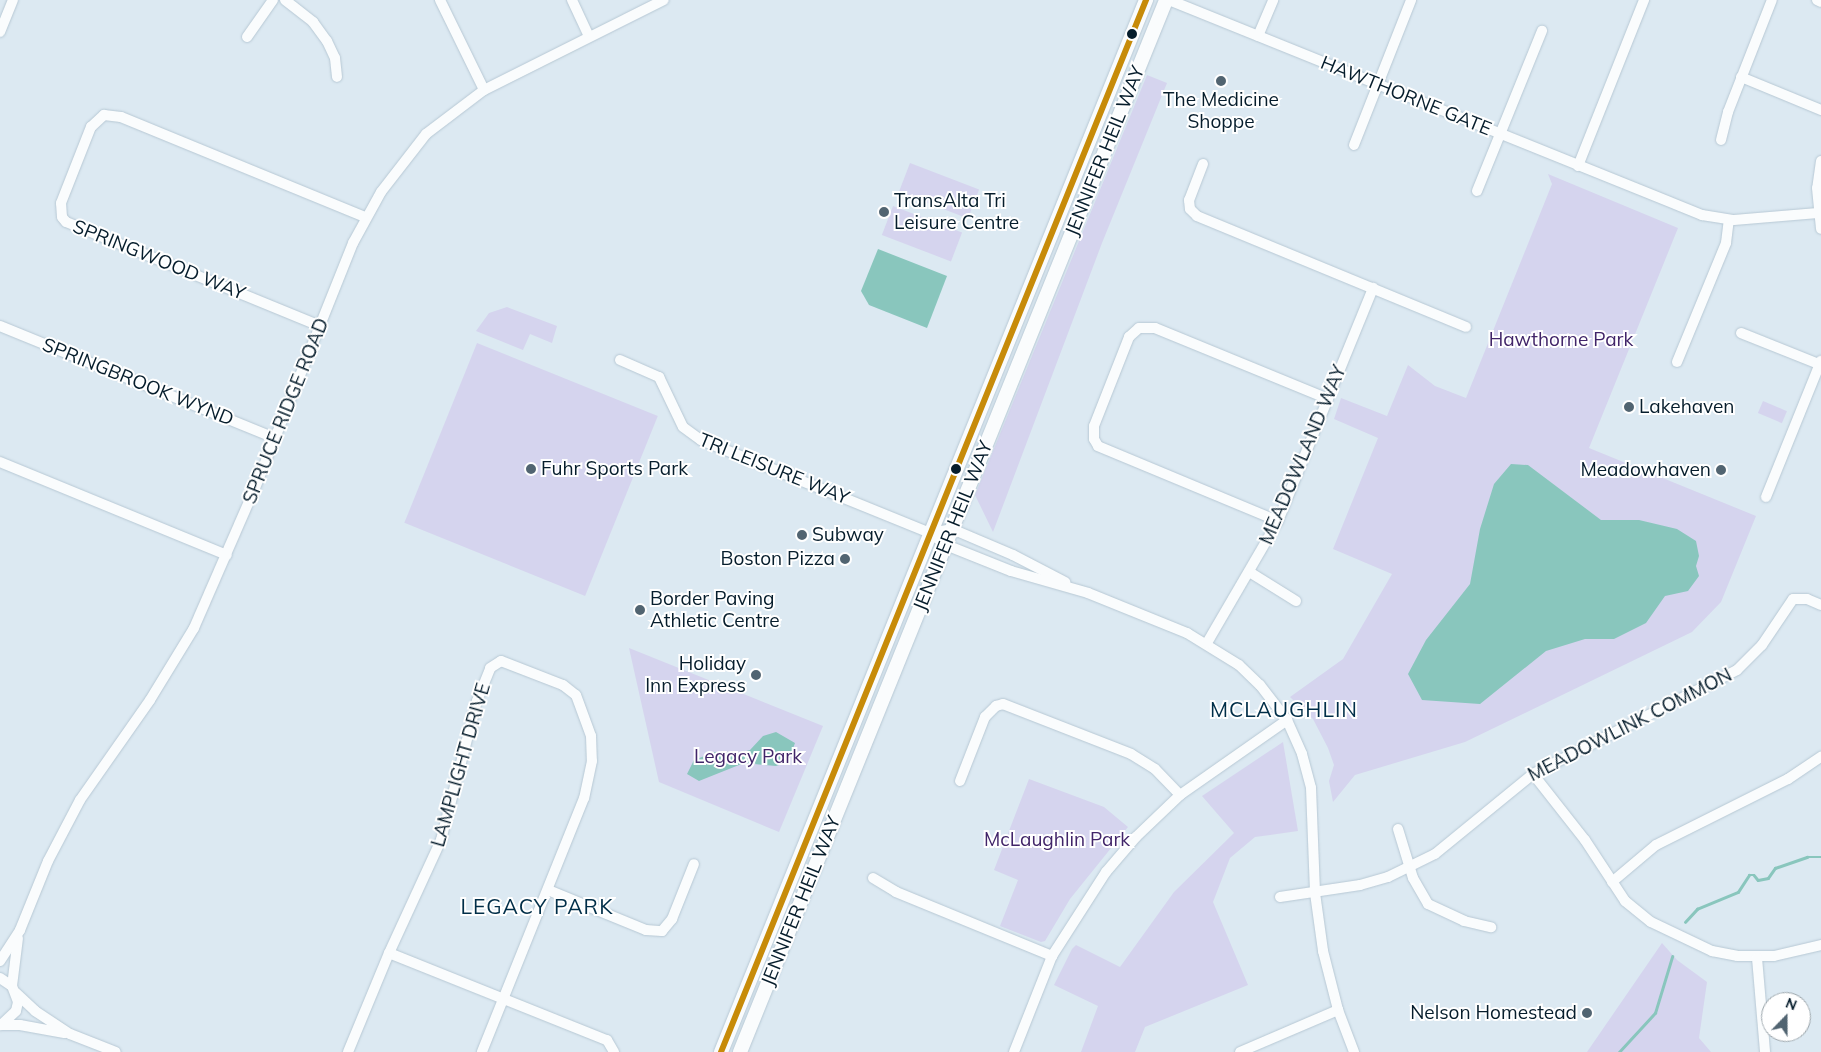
<!DOCTYPE html>
<html>
<head>
<meta charset="utf-8">
<style>
  body { margin:0 }
  #map { position:relative; width:1821px; height:1052px; overflow:hidden; background:#dce9f2; font-family:Mulish,sans-serif }
  div>[style] { position:absolute }
  .green>* { inset:0; background:#d5d4ee; transform-origin:0 0 }
  .water>* { inset:0; background:#89c6bd }
  .stream>* { height:2.5px; margin:-1.25px; padding:0 1.25px; transform-origin:1.25px; border-radius:1.25px; background:#89c6bd }
  .roads { filter:drop-shadow(0 0 1px #b7c8d4) drop-shadow(0 0 1px #b7c8d4) }
  .minor>* { height:10px; margin:-5px; padding:0 5px; transform-origin:5px; border-radius:5px; background:#fafcfd }
  .major>* { height:14px; margin:-7px; padding:0 7px; transform-origin:7px; border-radius:7px; background:#fafcfd }
  .bus-1>* { height:6px; margin:-3px; padding:0 3px; transform-origin:3px; border-radius:3px; background:#c78b09 }
  .dots>* { width:14px; height:14px; translate:-50% -50%; box-sizing:border-box; border:2px solid #fff; border-radius:50% }
  span { translate:-50% -50%; white-space:nowrap; text-align:center; line-height:1.15; -webkit-text-stroke:4px #fff; paint-order:stroke }
  .street-label { font-size:19px; color:#061d2c }
  .poi-label { font-size:19px; color:#061d2c }
  .left { translate:0 -50%; text-align:left }
  .right { translate:-100% -50%; text-align:right }
  .park-label { font-size:19px; color:#412569 }
  .quarter-label { font-size:21px; color:#002e48; letter-spacing:1px }
  .north { position:absolute; left:1761px; top:992px; width:50px; height:50px; box-sizing:border-box; background:#fff; border:1px solid #9ba5ab; border-radius:50%; rotate:22deg; font-size:14px; font-weight:700; line-height:20px; text-align:center; color:#061d2c }
  .north::after { content:''; display:block; margin:auto; width:18px; height:22px; background:#516471; clip-path:polygon(50% 0,100% 100%,50% 72%,0 100%) }
</style>
</head>
<body>
<div id="map">
  <div class="green">
    <i style="clip-path:polygon(1147px 75px,1167px 83px,1102px 243px,993px 532px,975px 495px)"></i>
    <i style="left:910px;top:163px;width:74px;height:31px;rotate:21deg"></i>
    <i style="clip-path:polygon(1548px 174px,1678px 228px,1589px 448px,1756px 516px,1721px 602px,1692px 632px,1465px 742px,1355px 775px,1333px 802px,1329px 781px,1334px 765px,1328px 748px,1313px 719px,1290px 697px,1343px 659px,1392px 574px,1333px 549px,1378px 438px,1334px 419px,1341px 398px,1387px 416px,1408px 365px,1435px 386px,1466px 398px,1552px 184px)"></i>
    <i style="left:893px;top:206px;width:74px;height:31px;rotate:21deg"></i>
    <i style="clip-path:polygon(507px 307px,557px 326px,552px 343px,530px 334px,523px 350px,476px 331px,489px 313px)"></i>
    <i style="left:477px;top:343px;width:195px;height:194px;rotate:22deg"></i>
    <i style="left:1763px;top:401px;width:26px;height:13px;rotate:23deg"></i>
    <i style="clip-path:polygon(629px 648px,823px 726px,779px 832px,659px 782px)"></i>
    <i style="clip-path:polygon(1283px 742px,1298px 831px,1255px 837px,1230px 858px,1213px 902px,1248px 985px,1145px 1027px,1135px 1052px,1081px 1052px,1098px 1006px,1054px 985px,1072px 949px,1076px 945px,1120px 967px,1174px 892px,1234px 833px,1202px 796px)"></i>
    <i style="clip-path:polygon(1029px 779px,1104px 807px,1128px 827px,1070px 899px,1045px 941px,1041px 942px,1000px 926px,1018px 880px,994px 870px)"></i>
    <i style="clip-path:polygon(1662px 943px,1677px 960px,1707px 982px,1699px 1038px,1711px 1052px,1587px 1052px)"></i>
  </div>
  <div class="water">
    <i style="clip-path:polygon(878px 249px,947px 276px,927px 328px,869px 305px,861px 291px)"></i>
    <i style="clip-path:polygon(1511px 464px,1528px 465px,1601px 520px,1639px 520px,1677px 529px,1696px 541px,1699px 556px,1696px 566px,1699px 576px,1688px 591px,1665px 596px,1646px 623px,1614px 639px,1585px 639px,1546px 651px,1480px 704px,1422px 700px,1408px 674px,1426px 640px,1470px 584px,1480px 529px,1494px 484px)"></i>
    <i style="clip-path:polygon(776px 732px,795px 743px,788px 762px,776px 766px,744px 763px,699px 781px,687px 774px,694px 760px,715px 752px,738px 753px,750px 750px,763px 736px)"></i>
  </div>
  <div class="stream">
    <i style="left:1685px;top:922px;width:18px;rotate:-47deg"></i>
    <i style="left:1697px;top:909px;width:44px;rotate:-22.5deg"></i>
    <i style="left:1738px;top:892px;width:20px;rotate:-57deg"></i>
    <i style="left:1749px;top:875px;width:5px"></i>
    <i style="left:1754px;top:875px;width:6px;rotate:51deg"></i>
    <i style="left:1758px;top:880px;width:10px;rotate:-11deg"></i>
    <i style="left:1768px;top:878px;width:12px;rotate:-55deg"></i>
    <i style="left:1775px;top:868px;width:34px;rotate:-19deg"></i>
    <i style="left:1807px;top:857px;width:14px"></i>
    <i style="left:1619px;top:1052px;width:53px;rotate:-47.3deg"></i>
    <i style="left:1655px;top:1013px;width:59px;rotate:-73.1deg"></i>
  </div>
  <div class="roads">
    <div class="minor">
      <i style="left:285px;top:0;width:36px;rotate:38deg"></i>
      <i style="left:313px;top:22px;width:24px;rotate:54deg"></i>
      <i style="left:327px;top:41px;width:19px;rotate:65deg"></i>
      <i style="left:335px;top:58px;width:19px;rotate:84deg"></i>
      <i style="left:440px;top:0;width:100px;rotate:63.9deg"></i>
      <i style="left:572px;top:0;width:40px;rotate:65deg"></i>
      <i style="left:1169px;top:0;width:575px;rotate:21.97deg"></i>
      <i style="left:1702px;top:215px;width:31px;rotate:9deg"></i>
      <i style="left:1733px;top:220px;width:86px;rotate:-4.7deg"></i>
      <i style="left:1817px;top:0;width:4px;rotate:27deg"></i>
      <i style="left:0;top:32px;width:35px;rotate:-68deg"></i>
      <i style="left:1258px;top:36px;width:39px;rotate:-67deg"></i>
      <i style="left:247px;top:37px;width:45px;rotate:-54.9deg"></i>
      <i style="left:1741px;top:77px;width:87px;rotate:22.4deg"></i>
      <i style="left:1721px;top:140px;width:29px;rotate:-76deg"></i>
      <i style="left:1728px;top:112px;width:120px;rotate:-68.6deg"></i>
      <i style="left:1354px;top:145px;width:156px;rotate:-68.5deg"></i>
      <i style="left:1821px;top:161px;width:27px;rotate:98deg"></i>
      <i style="left:1817px;top:188px;width:41px;rotate:84.4deg"></i>
      <i style="left:1203px;top:164px;width:39px;rotate:111deg"></i>
      <i style="left:1189px;top:200px;width:9px;rotate:84deg"></i>
      <i style="left:1190px;top:209px;width:10px;rotate:45deg"></i>
      <i style="left:1197px;top:216px;width:291px;rotate:22.4deg"></i>
      <i style="left:1578px;top:166px;width:179px;rotate:-68.3deg"></i>
      <i style="left:1477px;top:191px;width:173px;rotate:-67.9deg"></i>
      <i style="left:0;top:326px;width:297px;rotate:22.2deg"></i>
      <i style="left:320px;top:326px;width:274px;rotate:-157.7deg"></i>
      <i style="left:66px;top:222px;width:6px;rotate:-129deg"></i>
      <i style="left:62px;top:217px;width:14px;rotate:-94deg"></i>
      <i style="left:61px;top:203px;width:82px;rotate:-68.5deg"></i>
      <i style="left:91px;top:127px;width:18px;rotate:-43deg"></i>
      <i style="left:104px;top:115px;width:17px;rotate:7deg"></i>
      <i style="left:121px;top:117px;width:264px;rotate:22.3deg"></i>
      <i style="left:1741px;top:333px;width:86px;rotate:21.8deg"></i>
      <i style="left:620px;top:360px;width:43px;rotate:23.6deg"></i>
      <i style="left:659px;top:377px;width:55px;rotate:64.4deg"></i>
      <i style="left:683px;top:427px;width:22px;rotate:36deg"></i>
      <i style="left:701px;top:440px;width:247px;rotate:22.1deg"></i>
      <i style="left:930px;top:533px;width:20px;rotate:37deg"></i>
      <i style="left:946px;top:545px;width:70px;rotate:21.8deg"></i>
      <i style="left:1011px;top:571px;width:80px;rotate:15.9deg"></i>
      <i style="left:1088px;top:593px;width:107px;rotate:22deg"></i>
      <i style="left:1187px;top:633px;width:61px;rotate:31.6deg"></i>
      <i style="left:1239px;top:665px;width:29px;rotate:44deg"></i>
      <i style="left:1260px;top:685px;width:44px;rotate:52.4deg"></i>
      <i style="left:1287px;top:720px;width:37px;rotate:66deg"></i>
      <i style="left:1302px;top:754px;width:35px;rotate:75deg"></i>
      <i style="left:1311px;top:788px;width:105px;rotate:87.8deg"></i>
      <i style="left:1315px;top:893px;width:59px;rotate:82.1deg"></i>
      <i style="left:1323px;top:951px;width:61px;rotate:75.7deg"></i>
      <i style="left:1338px;top:1010px;width:45px;rotate:69.1deg"></i>
      <i style="left:1677px;top:362px;width:129px;rotate:-67.6deg"></i>
      <i style="left:1726px;top:243px;width:23px;rotate:-83deg"></i>
      <i style="left:0;top:462px;width:245px;rotate:22.3deg"></i>
      <i style="left:1766px;top:497px;width:147px;rotate:-68deg"></i>
      <i style="left:1278px;top:521px;width:195px;rotate:-157.4deg"></i>
      <i style="left:1098px;top:446px;width:8px;rotate:-120deg"></i>
      <i style="left:1094px;top:439px;width:13px;rotate:-90deg"></i>
      <i style="left:1094px;top:426px;width:96px;rotate:-68.5deg"></i>
      <i style="left:1129px;top:337px;width:13px;rotate:-42deg"></i>
      <i style="left:1139px;top:328px;width:16px"></i>
      <i style="left:1155px;top:328px;width:187px;rotate:22.3deg"></i>
      <i style="left:930px;top:533px;width:22px;rotate:-10deg"></i>
      <i style="left:952px;top:529px;width:66px;rotate:23.1deg"></i>
      <i style="left:1013px;top:555px;width:59px;rotate:27.4deg"></i>
      <i style="left:1251px;top:573px;width:53px;rotate:31.9deg"></i>
      <i style="left:1207px;top:643px;width:141px;rotate:-59.8deg"></i>
      <i style="left:1278px;top:521px;width:252px;rotate:-67.8deg"></i>
      <i style="left:1533px;top:774px;width:84px;rotate:51.8deg"></i>
      <i style="left:1585px;top:840px;width:73px;rotate:56.7deg"></i>
      <i style="left:1625px;top:901px;width:33px;rotate:39deg"></i>
      <i style="left:1651px;top:922px;width:68px;rotate:25.4deg"></i>
      <i style="left:1712px;top:951px;width:25px;rotate:11deg"></i>
      <i style="left:1737px;top:956px;width:37px"></i>
      <i style="left:1774px;top:956px;width:48px;rotate:-13.2deg"></i>
      <i style="left:960px;top:781px;width:69px;rotate:-68.7deg"></i>
      <i style="left:985px;top:717px;width:16px;rotate:-45deg"></i>
      <i style="left:996px;top:706px;width:7px;rotate:-16deg"></i>
      <i style="left:1003px;top:704px;width:137px;rotate:21.3deg"></i>
      <i style="left:1131px;top:754px;width:28px;rotate:32deg"></i>
      <i style="left:1155px;top:769px;width:36px;rotate:46deg"></i>
      <i style="left:1398px;top:829px;width:51px;rotate:73deg"></i>
      <i style="left:1413px;top:878px;width:30px;rotate:60deg"></i>
      <i style="left:1428px;top:904px;width:40px;rotate:25deg"></i>
      <i style="left:1464px;top:921px;width:28px;rotate:13deg"></i>
      <i style="left:873px;top:878px;width:27px;rotate:31deg"></i>
      <i style="left:896px;top:892px;width:169px;rotate:22.3deg"></i>
      <i style="left:1612px;top:882px;width:57px;rotate:-40.1deg"></i>
      <i style="left:1656px;top:845px;width:148px;rotate:-26.6deg"></i>
      <i style="left:1788px;top:779px;width:40px;rotate:-34deg"></i>
      <i style="left:548px;top:890px;width:106px;rotate:22.2deg"></i>
      <i style="left:646px;top:930px;width:16px;rotate:4deg"></i>
      <i style="left:662px;top:931px;width:16px;rotate:-50deg"></i>
      <i style="left:672px;top:919px;width:59px;rotate:-68.2deg"></i>
      <i style="left:1280px;top:897px;width:81px;rotate:-8.5deg"></i>
      <i style="left:1360px;top:885px;width:29px;rotate:-16deg"></i>
      <i style="left:1388px;top:877px;width:52px;rotate:-26.1deg"></i>
      <i style="left:1435px;top:854px;width:127px;rotate:-39.2deg"></i>
      <i style="left:1533px;top:774px;width:229px;rotate:-27deg"></i>
      <i style="left:1737px;top:670px;width:35px;rotate:-45deg"></i>
      <i style="left:1762px;top:645px;width:55px;rotate:-56deg"></i>
      <i style="left:1793px;top:599px;width:14px"></i>
      <i style="left:1807px;top:599px;width:15px;rotate:23deg"></i>
      <i style="left:389px;top:953px;width:235px;rotate:21.8deg"></i>
      <i style="left:607px;top:1040px;width:14px;rotate:60deg"></i>
      <i style="left:1757px;top:958px;width:94px;rotate:85.1deg"></i>
      <i style="left:0;top:961px;width:37px;rotate:-57deg"></i>
      <i style="left:20px;top:930px;width:74px;rotate:-67.9deg"></i>
      <i style="left:48px;top:861px;width:69px;rotate:-62.3deg"></i>
      <i style="left:80px;top:800px;width:122px;rotate:-55deg"></i>
      <i style="left:150px;top:700px;width:84px;rotate:-58.6deg"></i>
      <i style="left:194px;top:628px;width:153px;rotate:-66.5deg"></i>
      <i style="left:255px;top:488px;width:264px;rotate:-68.2deg"></i>
      <i style="left:353px;top:243px;width:58px;rotate:-61.2deg"></i>
      <i style="left:381px;top:192px;width:73px;rotate:-52.2deg"></i>
      <i style="left:426px;top:134px;width:73px;rotate:-37.2deg"></i>
      <i style="left:484px;top:90px;width:201px;rotate:-26.6deg"></i>
      <i style="left:0;top:978px;width:14px;rotate:34deg"></i>
      <i style="left:12px;top:986px;width:17px;rotate:69deg"></i>
      <i style="left:18px;top:1002px;width:9px;rotate:103deg"></i>
      <i style="left:16px;top:1011px;width:21px;rotate:137deg"></i>
      <i style="left:12px;top:986px;width:48px;rotate:-82.9deg"></i>
      <i style="left:16px;top:993px;width:26px;rotate:43deg"></i>
      <i style="left:35px;top:1011px;width:42px;rotate:33.3deg"></i>
      <i style="left:70px;top:1034px;width:49px;rotate:21.4deg"></i>
      <i style="left:1px;top:1025px;width:19px"></i>
      <i style="left:20px;top:1025px;width:45px;rotate:10.3deg"></i>
      <i style="left:348px;top:1052px;width:107px;rotate:-67.5deg"></i>
      <i style="left:389px;top:953px;width:124px;rotate:-65.3deg"></i>
      <i style="left:441px;top:840px;width:144px;rotate:-75.5deg"></i>
      <i style="left:477px;top:701px;width:35px;rotate:-68deg"></i>
      <i style="left:490px;top:668px;width:13px;rotate:-32deg"></i>
      <i style="left:501px;top:661px;width:66px;rotate:21.2deg"></i>
      <i style="left:563px;top:685px;width:16px;rotate:38deg"></i>
      <i style="left:576px;top:695px;width:44px;rotate:69.9deg"></i>
      <i style="left:591px;top:736px;width:25px;rotate:88deg"></i>
      <i style="left:592px;top:761px;width:38px;rotate:102deg"></i>
      <i style="left:584px;top:798px;width:274px;rotate:111.9deg"></i>
      <i style="left:1014px;top:1052px;width:103px;rotate:-68.4deg"></i>
      <i style="left:1052px;top:956px;width:100px;rotate:-57.3deg"></i>
      <i style="left:1106px;top:872px;width:46px;rotate:-49.4deg"></i>
      <i style="left:1136px;top:837px;width:61px;rotate:-43.7deg"></i>
      <i style="left:1180px;top:795px;width:131px;rotate:-35deg"></i>
      <i style="left:1240px;top:1052px;width:107px;rotate:-23.2deg"></i>
    </div>
    <div class="major">
      <i style="left:721px;top:1052px;width:1135px;rotate:-68deg"></i>
      <i style="left:740px;top:1052px;width:1135px;rotate:-67.95deg"></i>
    </div>
  </div>
  <div class="bus-1">
    <i style="left:721px;top:1052px;width:1135px;rotate:-68deg"></i>
  </div>
  <div class="dots">
    <i style="left:1132px;top:34px;background:#061d2c"></i>
    <i style="left:1221px;top:81px;background:#516471"></i>
    <i style="left:884px;top:212px;background:#516471"></i>
    <i style="left:1629px;top:407px;background:#516471"></i>
    <i style="left:531px;top:469px;background:#516471"></i>
    <i style="left:956px;top:469px;background:#061d2c"></i>
    <i style="left:1721px;top:470px;background:#516471"></i>
    <i style="left:802px;top:535px;background:#516471"></i>
    <i style="left:845px;top:559px;background:#516471"></i>
    <i style="left:640px;top:610px;background:#516471"></i>
    <i style="left:756px;top:675px;background:#516471"></i>
    <i style="left:1587px;top:1013px;background:#516471"></i>
  </div>
  <div class="street-label">
    <span style="left:1406px;top:96px;rotate:22deg">HAWTHORNE GATE</span>
    <span style="left:1105px;top:151px;rotate:-68deg">JENNIFER HEIL WAY</span>
    <span style="left:159px;top:260px;rotate:22deg">SPRINGWOOD WAY</span>
    <span style="left:138px;top:382px;rotate:22deg">SPRINGBROOK WYND</span>
    <span style="left:286px;top:411px;rotate:-68deg">SPRUCE RIDGE ROAD</span>
    <span style="left:1303px;top:455px;rotate:-67deg">MEADOWLAND WAY</span>
    <span style="left:774px;top:469px;rotate:22deg">TRI LEISURE WAY</span>
    <span style="left:953px;top:526px;rotate:-68deg">JENNIFER HEIL WAY</span>
    <span style="left:1630px;top:725px;rotate:-27deg">MEADOWLINK COMMON</span>
    <span style="left:461px;top:765px;rotate:-74deg">LAMPLIGHT DRIVE</span>
    <span style="left:801px;top:901px;rotate:-68deg">JENNIFER HEIL WAY</span>
  </div>
  <div class="poi-label">
    <span style="left:1221px;top:111px">The Medicine<br>Shoppe</span>
    <span class="left" style="left:894px;top:212px">TransAlta Tri<br>Leisure Centre</span>
    <span class="left" style="left:1639px;top:407px">Lakehaven</span>
    <span class="left" style="left:541px;top:469px">Fuhr Sports Park</span>
    <span class="right" style="left:1711px;top:470px">Meadowhaven</span>
    <span class="left" style="left:812px;top:535px">Subway</span>
    <span class="right" style="left:835px;top:559px">Boston Pizza</span>
    <span class="left" style="left:650px;top:610px">Border Paving<br>Athletic Centre</span>
    <span class="right" style="left:746px;top:675px">Holiday<br>Inn Express</span>
    <span class="right" style="left:1577px;top:1013px">Nelson Homestead</span>
  </div>
  <div class="park-label">
    <span style="left:1561px;top:340px">Hawthorne Park</span>
    <span style="left:748px;top:757px">Legacy Park</span>
    <span style="left:1057px;top:840px">McLaughlin Park</span>
  </div>
  <div class="quarter-label">
    <span style="left:1284px;top:709px">MCLAUGHLIN</span>
    <span style="left:537px;top:906px">LEGACY PARK</span>
  </div>
  <div class="north">N</div>
</div>
</body>
</html>
